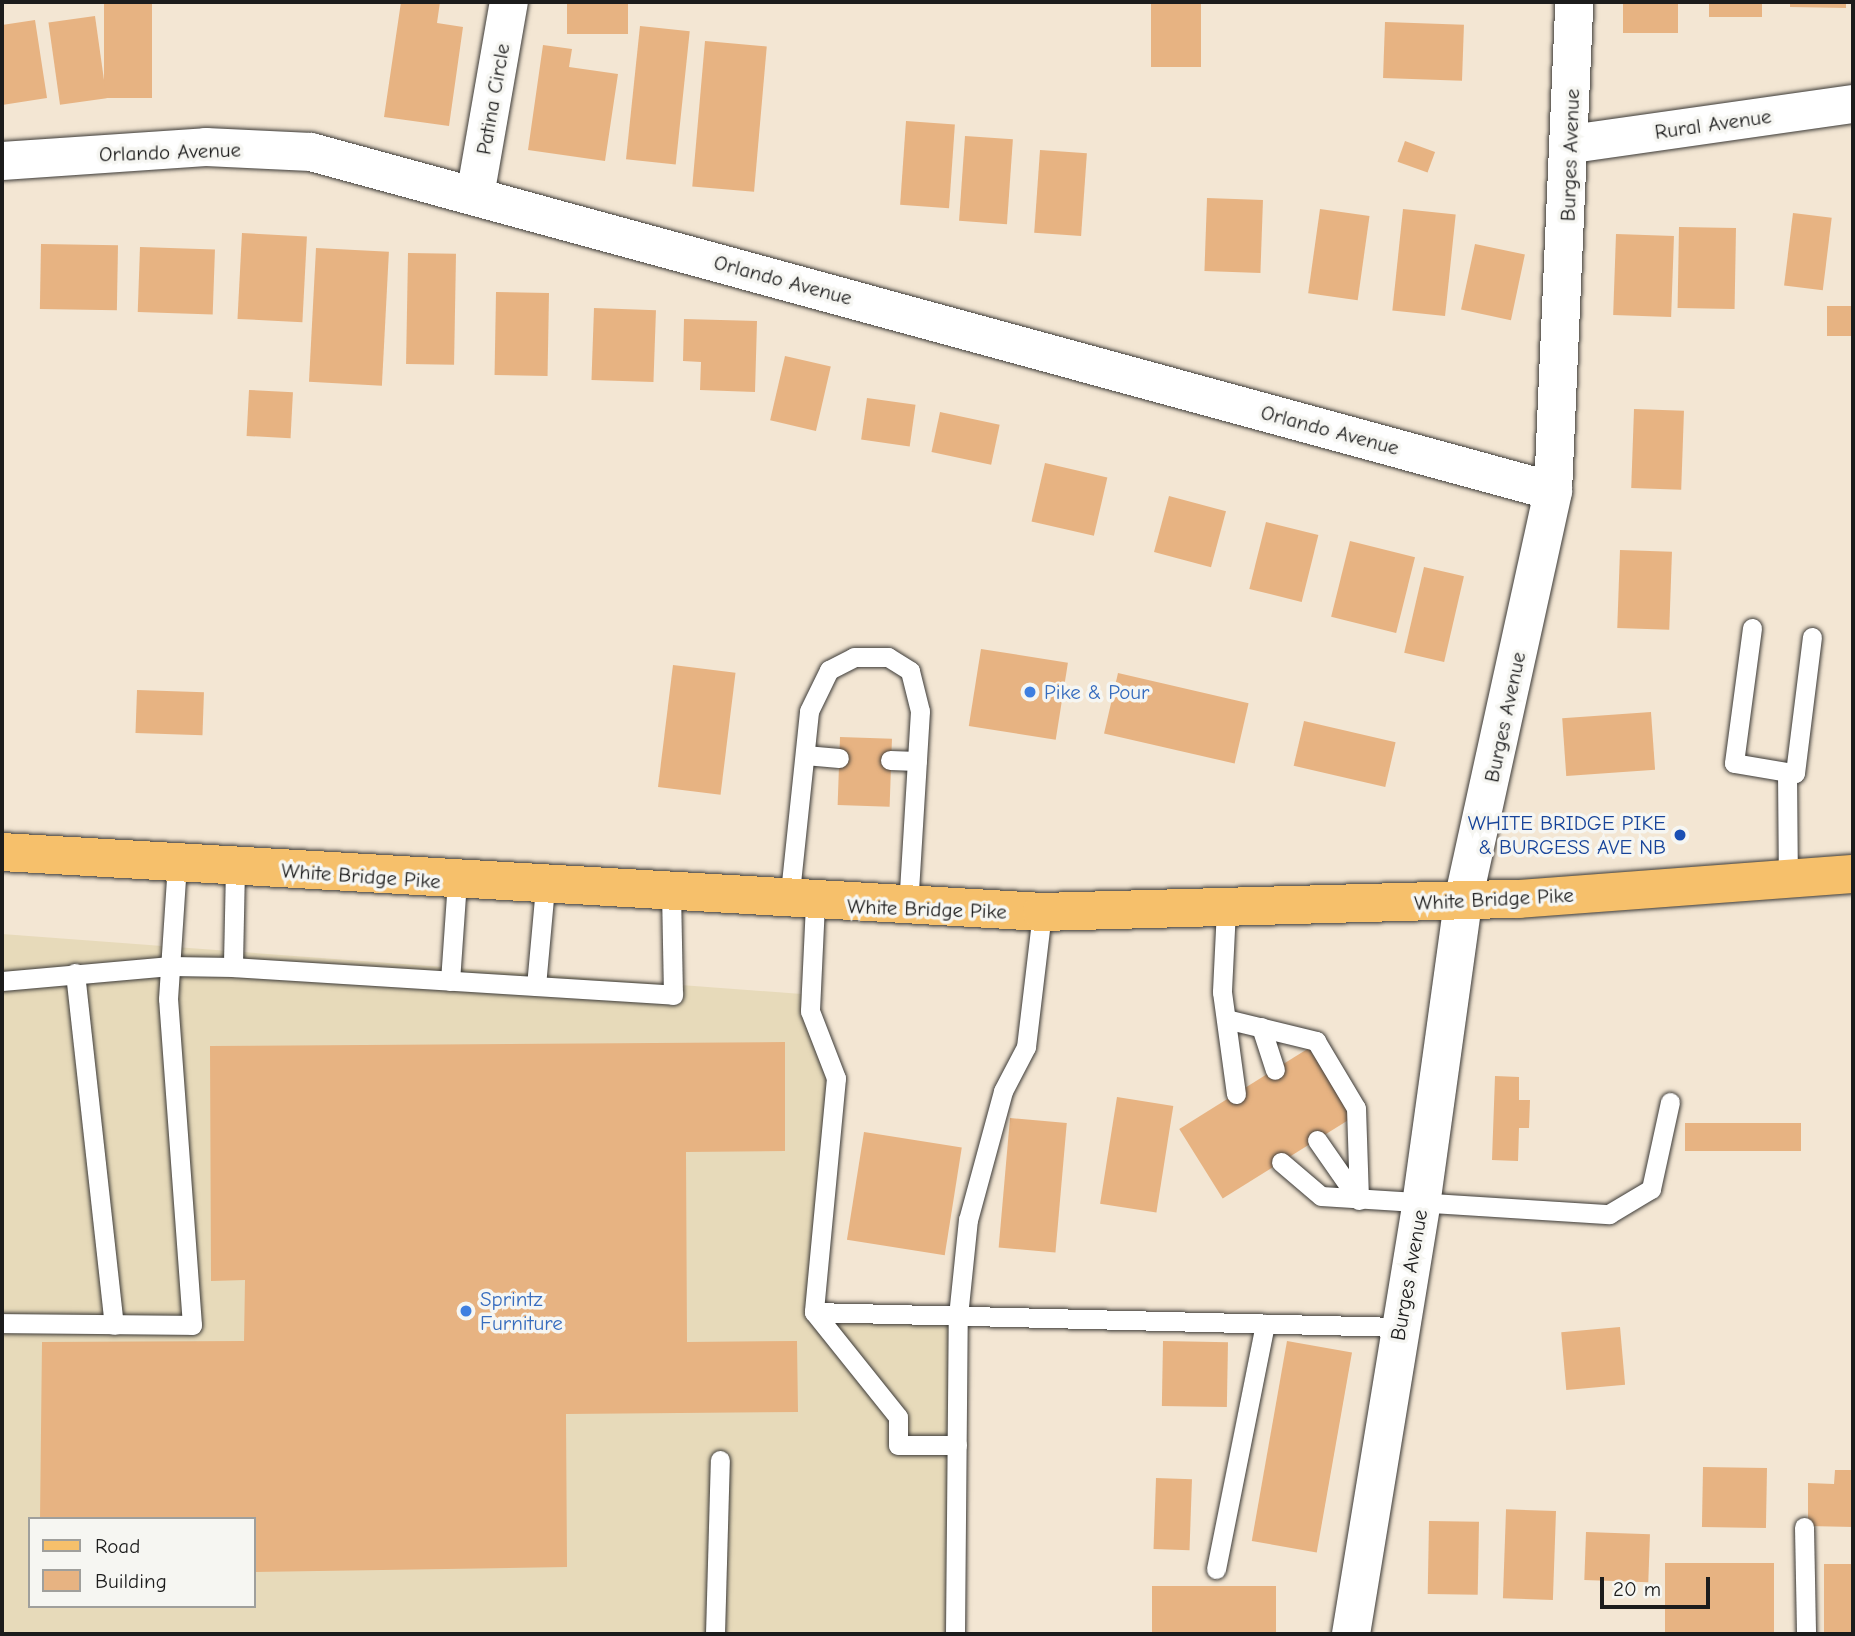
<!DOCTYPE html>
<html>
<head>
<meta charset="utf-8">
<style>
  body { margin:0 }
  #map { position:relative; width:1855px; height:1636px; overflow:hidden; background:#f3e6d3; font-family:"Comic Neue",sans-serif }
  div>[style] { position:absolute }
  .built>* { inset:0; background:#e7daba }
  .building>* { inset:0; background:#e7b382; transform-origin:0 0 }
  .roads { filter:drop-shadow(0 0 2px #3c3a37) drop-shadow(0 0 2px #3c3a37) }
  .lane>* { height:19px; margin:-9.5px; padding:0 9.5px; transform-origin:9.5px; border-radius:9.5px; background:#fff }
  .street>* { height:38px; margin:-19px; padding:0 19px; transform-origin:19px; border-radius:19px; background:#fff }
  .primary>* { height:38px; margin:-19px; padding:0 19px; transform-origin:19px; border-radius:19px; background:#f6c06b }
  .dots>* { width:19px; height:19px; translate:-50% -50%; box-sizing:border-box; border:4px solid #f6f6f2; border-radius:50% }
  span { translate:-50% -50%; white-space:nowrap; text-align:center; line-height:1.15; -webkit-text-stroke:7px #f6f6f2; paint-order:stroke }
  .street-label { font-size:21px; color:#1c1c1c }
  .shop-label { font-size:21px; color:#366cbe }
  .left { translate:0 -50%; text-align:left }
  .transit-label { font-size:21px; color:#164399 }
  .right { translate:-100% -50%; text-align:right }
  .frame { position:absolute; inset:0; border:4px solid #1c1c1c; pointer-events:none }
  .legend { position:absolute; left:28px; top:1517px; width:228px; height:91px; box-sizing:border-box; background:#f6f6f2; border:2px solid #9f9f9c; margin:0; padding:9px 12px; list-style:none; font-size:21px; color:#1c1c1c }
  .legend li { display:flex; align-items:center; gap:14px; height:35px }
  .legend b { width:35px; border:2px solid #9f9f9c }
  .scale { position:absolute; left:1600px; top:1577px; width:110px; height:32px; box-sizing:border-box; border:4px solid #1c1c1c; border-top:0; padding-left:9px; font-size:21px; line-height:24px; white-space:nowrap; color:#1c1c1c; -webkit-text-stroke:5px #f6f6f2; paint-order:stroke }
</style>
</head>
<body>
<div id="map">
  <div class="built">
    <i style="clip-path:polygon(evenodd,2px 934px,802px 994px,827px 1081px,805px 1318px,951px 1322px,945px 1634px,2px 1634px,2px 934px,30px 1519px,254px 1519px,254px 1606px,30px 1606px,30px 1519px)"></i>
  </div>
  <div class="building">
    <i style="left:104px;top:2px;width:48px;height:96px"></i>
    <i style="clip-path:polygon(401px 2px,440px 2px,437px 23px,463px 27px,449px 126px,384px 117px)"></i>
    <i style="left:567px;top:2px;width:61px;height:32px"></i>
    <i style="left:1151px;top:2px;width:50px;height:65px"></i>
    <i style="left:1623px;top:2px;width:55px;height:31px"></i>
    <i style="left:1709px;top:2px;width:53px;height:15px"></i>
    <i style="clip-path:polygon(1790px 2px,1846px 2px,1846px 8px,1790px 7px)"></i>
    <i style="left:95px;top:16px;width:83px;height:47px;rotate:82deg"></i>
    <i style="clip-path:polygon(35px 20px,47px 98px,2px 105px,2px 25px)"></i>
    <i style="left:1385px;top:22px;width:79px;height:56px;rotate:2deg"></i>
    <i style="left:640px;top:26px;width:50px;height:134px;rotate:6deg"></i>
    <i style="left:705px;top:41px;width:62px;height:146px;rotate:5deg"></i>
    <i style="clip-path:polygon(543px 45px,572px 49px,569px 67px,618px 74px,605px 161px,528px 150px)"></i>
    <i style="left:906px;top:121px;width:49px;height:84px;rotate:4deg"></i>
    <i style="left:965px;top:136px;width:48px;height:85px;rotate:4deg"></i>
    <i style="left:1405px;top:141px;width:32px;height:22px;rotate:20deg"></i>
    <i style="left:1040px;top:150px;width:47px;height:83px;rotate:4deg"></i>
    <i style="left:1207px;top:198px;width:56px;height:73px;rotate:2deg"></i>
    <i style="left:1320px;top:209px;width:50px;height:85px;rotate:8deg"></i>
    <i style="left:1403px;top:209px;width:53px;height:102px;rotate:6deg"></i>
    <i style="left:1793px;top:213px;width:39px;height:73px;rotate:7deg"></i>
    <i style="left:1679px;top:227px;width:57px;height:81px;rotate:1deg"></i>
    <i style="left:242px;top:233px;width:65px;height:86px;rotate:3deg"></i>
    <i style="left:1616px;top:234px;width:58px;height:81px;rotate:2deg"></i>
    <i style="left:41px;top:244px;width:77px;height:65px;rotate:1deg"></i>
    <i style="left:1475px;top:244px;width:51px;height:67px;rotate:12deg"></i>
    <i style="left:140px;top:247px;width:75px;height:65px;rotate:2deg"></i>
    <i style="left:316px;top:248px;width:73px;height:134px;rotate:3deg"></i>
    <i style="left:408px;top:253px;width:48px;height:111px;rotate:1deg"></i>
    <i style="left:496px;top:292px;width:53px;height:83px;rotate:1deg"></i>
    <i style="left:1827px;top:306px;width:26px;height:30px"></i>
    <i style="left:594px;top:308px;width:62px;height:72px;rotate:2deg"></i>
    <i style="clip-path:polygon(684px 319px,757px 321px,755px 392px,700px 390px,701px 362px,683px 361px)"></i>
    <i style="left:785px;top:356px;width:47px;height:66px;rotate:13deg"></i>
    <i style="left:249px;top:390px;width:44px;height:46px;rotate:3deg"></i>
    <i style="left:867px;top:398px;width:49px;height:42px;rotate:8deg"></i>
    <i style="left:1634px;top:409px;width:50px;height:79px;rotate:2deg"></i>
    <i style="left:940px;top:412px;width:61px;height:41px;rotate:12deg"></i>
    <i style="left:1045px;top:463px;width:64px;height:60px;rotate:13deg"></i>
    <i style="left:1169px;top:496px;width:59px;height:58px;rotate:15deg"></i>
    <i style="left:1266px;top:522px;width:54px;height:69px;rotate:14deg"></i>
    <i style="left:1350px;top:541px;width:67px;height:78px;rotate:14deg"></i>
    <i style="left:1620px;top:550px;width:52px;height:78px;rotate:2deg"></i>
    <i style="left:1424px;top:567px;width:41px;height:88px;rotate:13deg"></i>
    <i style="left:981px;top:649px;width:88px;height:78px;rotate:9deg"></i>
    <i style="left:673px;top:665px;width:63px;height:123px;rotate:7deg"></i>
    <i style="left:1118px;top:673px;width:134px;height:62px;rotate:13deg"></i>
    <i style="left:137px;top:690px;width:67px;height:43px;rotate:2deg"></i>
    <i style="left:1651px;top:712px;width:58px;height:89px;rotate:86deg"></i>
    <i style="left:1304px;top:721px;width:94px;height:46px;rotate:13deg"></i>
    <i style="left:840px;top:737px;width:52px;height:68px;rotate:2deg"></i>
    <i style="clip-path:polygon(785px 1042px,785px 1151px,686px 1152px,687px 1342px,797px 1341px,798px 1412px,566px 1414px,567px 1567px,254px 1572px,254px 1519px,40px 1519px,42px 1342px,244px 1341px,245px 1280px,211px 1281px,210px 1046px)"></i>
    <i style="left:1309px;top:1048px;width:82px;height:153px;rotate:58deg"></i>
    <i style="clip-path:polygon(1495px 1076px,1519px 1077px,1519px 1100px,1530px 1100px,1529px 1128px,1519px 1128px,1518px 1161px,1492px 1160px)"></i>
    <i style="left:1117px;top:1097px;width:57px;height:108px;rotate:9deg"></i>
    <i style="left:1010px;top:1118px;width:57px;height:130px;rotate:5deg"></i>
    <i style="left:1685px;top:1123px;width:116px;height:28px"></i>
    <i style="left:864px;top:1132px;width:99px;height:109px;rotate:9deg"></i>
    <i style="left:1620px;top:1327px;width:58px;height:59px;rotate:85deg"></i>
    <i style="left:1163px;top:1341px;width:65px;height:65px;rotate:1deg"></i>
    <i style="left:1287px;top:1341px;width:66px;height:203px;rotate:10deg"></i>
    <i style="left:1703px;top:1467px;width:64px;height:60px;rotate:1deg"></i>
    <i style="clip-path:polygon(1835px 1470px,1853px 1470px,1853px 1527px,1808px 1526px,1808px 1483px,1834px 1484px)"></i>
    <i style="left:1156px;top:1478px;width:36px;height:71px;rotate:2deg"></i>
    <i style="left:1556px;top:1511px;width:89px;height:50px;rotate:92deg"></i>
    <i style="left:1429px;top:1521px;width:50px;height:73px;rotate:1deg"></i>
    <i style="left:1586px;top:1532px;width:64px;height:48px;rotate:2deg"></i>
    <i style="left:1665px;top:1563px;width:109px;height:71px"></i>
    <i style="left:1824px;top:1564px;width:29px;height:70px"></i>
    <i style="left:1152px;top:1586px;width:124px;height:48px"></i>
  </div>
  <div class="roads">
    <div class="lane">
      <i style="left:1752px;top:628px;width:136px;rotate:97.6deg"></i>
      <i style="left:1734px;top:763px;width:54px;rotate:9.6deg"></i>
      <i style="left:1787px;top:772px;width:107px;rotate:89.5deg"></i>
      <i style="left:805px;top:755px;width:34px;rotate:5deg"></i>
      <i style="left:890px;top:760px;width:27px;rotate:2deg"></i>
      <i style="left:1787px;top:772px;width:8px;rotate:7deg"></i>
      <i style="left:1795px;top:773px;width:137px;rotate:-82.9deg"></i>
      <i style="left:235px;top:868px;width:99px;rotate:91.2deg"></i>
      <i style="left:233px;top:967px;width:441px;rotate:3.6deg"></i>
      <i style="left:673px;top:995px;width:100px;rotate:-91.1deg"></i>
      <i style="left:789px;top:902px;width:192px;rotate:-84deg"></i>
      <i style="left:809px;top:711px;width:46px;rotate:-64deg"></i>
      <i style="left:829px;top:670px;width:28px;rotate:-27deg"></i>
      <i style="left:854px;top:657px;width:34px"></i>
      <i style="left:888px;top:657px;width:26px;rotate:32deg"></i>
      <i style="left:910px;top:671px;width:41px;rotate:76deg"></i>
      <i style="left:920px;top:711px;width:198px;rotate:93.5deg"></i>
      <i style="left:815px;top:904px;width:107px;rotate:92.7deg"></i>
      <i style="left:810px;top:1011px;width:72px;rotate:68.8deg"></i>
      <i style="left:836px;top:1078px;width:235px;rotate:95.4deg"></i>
      <i style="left:814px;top:1312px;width:134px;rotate:51.3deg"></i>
      <i style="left:898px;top:1417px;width:28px;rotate:90deg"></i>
      <i style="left:898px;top:1445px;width:59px"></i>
      <i style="left:1226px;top:909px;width:83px;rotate:92.8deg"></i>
      <i style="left:1222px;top:992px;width:103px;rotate:82.2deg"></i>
      <i style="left:75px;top:973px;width:354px;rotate:83.7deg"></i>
      <i style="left:2px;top:981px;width:169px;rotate:-5.1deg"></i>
      <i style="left:170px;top:966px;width:63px;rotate:0.9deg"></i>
      <i style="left:450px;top:981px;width:100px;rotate:-86deg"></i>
      <i style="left:536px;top:986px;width:99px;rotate:-84.8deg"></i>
      <i style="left:1226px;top:1019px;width:93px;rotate:13.7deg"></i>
      <i style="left:1316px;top:1041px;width:78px;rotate:59.2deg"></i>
      <i style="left:1356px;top:1108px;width:92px;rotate:88.1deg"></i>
      <i style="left:1261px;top:1027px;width:45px;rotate:72deg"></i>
      <i style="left:1317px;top:1140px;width:72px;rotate:55.2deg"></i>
      <i style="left:1281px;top:1162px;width:52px;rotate:40.4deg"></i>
      <i style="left:1321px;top:1196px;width:289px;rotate:3.6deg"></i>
      <i style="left:1609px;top:1214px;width:49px;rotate:-30.8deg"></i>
      <i style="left:1651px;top:1189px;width:89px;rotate:-77.7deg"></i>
      <i style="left:814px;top:1312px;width:586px;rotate:1.47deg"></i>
      <i style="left:2px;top:1323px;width:190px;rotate:0.6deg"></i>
      <i style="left:192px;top:1325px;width:327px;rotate:-94.2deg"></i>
      <i style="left:168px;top:999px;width:135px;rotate:-86.2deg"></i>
      <i style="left:1804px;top:1527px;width:107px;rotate:88.9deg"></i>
      <i style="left:1216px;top:1569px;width:250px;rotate:-78.7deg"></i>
      <i style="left:715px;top:1634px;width:174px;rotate:-88.4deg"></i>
      <i style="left:955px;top:1634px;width:318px;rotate:-89.5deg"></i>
      <i style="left:958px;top:1316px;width:97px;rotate:-84.1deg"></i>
      <i style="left:968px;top:1220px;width:134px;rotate:-74.8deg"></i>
      <i style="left:1003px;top:1091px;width:50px;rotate:-62.4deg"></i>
      <i style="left:1026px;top:1047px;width:136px;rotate:-83.2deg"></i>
    </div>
    <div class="street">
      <i style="left:1572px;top:144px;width:284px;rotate:-8.1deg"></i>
      <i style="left:2px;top:161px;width:204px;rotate:-3.9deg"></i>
      <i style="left:206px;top:147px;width:105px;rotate:2.7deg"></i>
      <i style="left:311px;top:152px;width:1287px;rotate:15.27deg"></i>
      <i style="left:475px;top:196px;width:197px;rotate:-80.1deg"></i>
      <i style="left:1351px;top:1634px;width:435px;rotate:-80.7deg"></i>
      <i style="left:1421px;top:1205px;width:307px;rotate:-82.1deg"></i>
      <i style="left:1463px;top:901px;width:420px;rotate:-77.6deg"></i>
      <i style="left:1553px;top:491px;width:489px;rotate:-87.5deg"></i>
    </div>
    <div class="primary">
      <i style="left:2px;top:852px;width:1042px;rotate:3.3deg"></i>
      <i style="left:1042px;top:912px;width:477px;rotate:-1.6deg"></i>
      <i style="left:1519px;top:899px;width:335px;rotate:-4.3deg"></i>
    </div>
  </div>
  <div class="dots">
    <i style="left:1030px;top:692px;background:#3f7fe0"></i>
    <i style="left:1680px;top:835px;background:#1a4fb4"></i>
    <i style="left:466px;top:1311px;background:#3f7fe0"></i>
  </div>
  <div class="street-label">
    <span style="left:493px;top:99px;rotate:-80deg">Patina Circle</span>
    <span style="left:1713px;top:124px;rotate:-8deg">Rural Avenue</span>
    <span style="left:170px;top:152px;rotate:-2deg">Orlando Avenue</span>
    <span style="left:1570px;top:155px;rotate:-88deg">Burges Avenue</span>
    <span style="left:783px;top:280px;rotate:15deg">Orlando Avenue</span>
    <span style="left:1330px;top:430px;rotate:15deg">Orlando Avenue</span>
    <span style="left:1505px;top:717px;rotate:-78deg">Burges Avenue</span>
    <span style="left:361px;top:876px;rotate:4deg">White Bridge Pike</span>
    <span style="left:1494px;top:899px;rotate:-3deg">White Bridge Pike</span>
    <span style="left:927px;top:909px;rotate:2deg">White Bridge Pike</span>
    <span style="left:1409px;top:1275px;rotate:-80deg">Burges Avenue</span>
  </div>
  <div class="shop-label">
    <span class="left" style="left:1044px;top:692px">Pike &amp; Pour</span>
    <span class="left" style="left:480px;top:1311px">Sprintz<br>Furniture</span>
  </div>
  <div class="transit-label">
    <span class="right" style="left:1666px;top:835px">WHITE BRIDGE PIKE<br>&amp; BURGESS AVE NB</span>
  </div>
  <div class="frame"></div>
  <ul class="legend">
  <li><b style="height:9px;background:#f6c06b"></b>Road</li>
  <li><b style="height:19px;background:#e7b382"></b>Building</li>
  </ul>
  <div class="scale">20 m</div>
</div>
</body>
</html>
